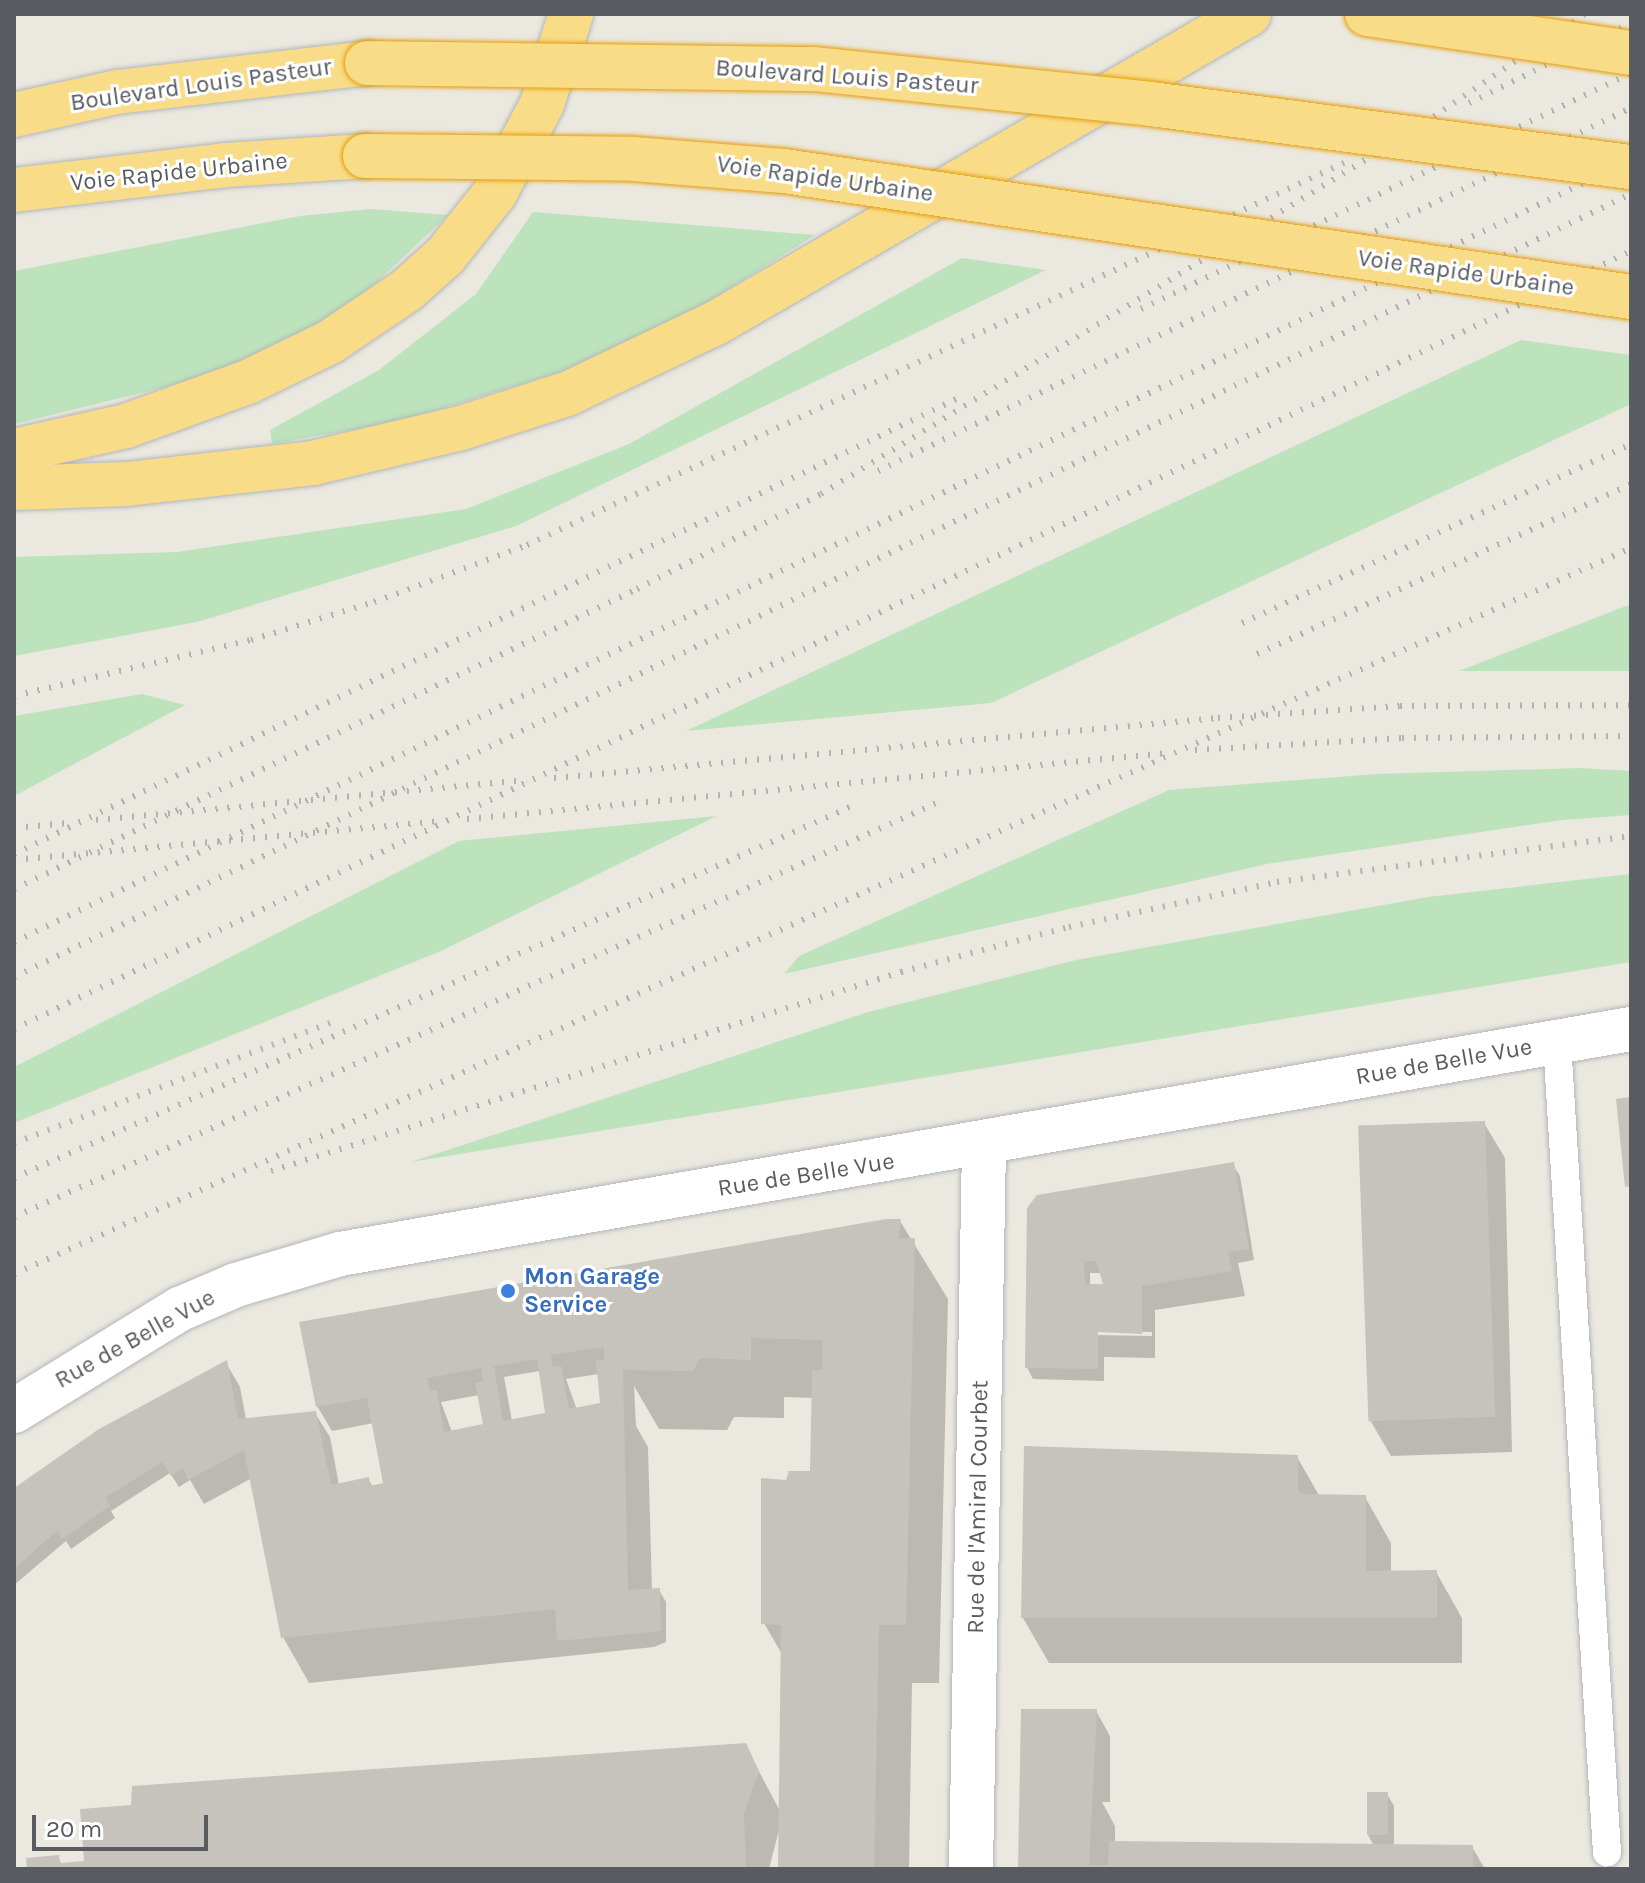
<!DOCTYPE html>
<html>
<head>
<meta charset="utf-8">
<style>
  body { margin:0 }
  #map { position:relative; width:1645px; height:1883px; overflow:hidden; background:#ebe8df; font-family:Karla,sans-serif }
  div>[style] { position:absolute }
  .green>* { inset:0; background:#bce3bc }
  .shadow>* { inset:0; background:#0003 }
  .building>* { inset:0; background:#c6c3bd; transform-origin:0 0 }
  .roads { filter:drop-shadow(0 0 2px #b2b6ba) drop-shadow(0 0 2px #b2b6ba) }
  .lane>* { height:28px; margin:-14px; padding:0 14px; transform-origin:14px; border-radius:14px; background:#fff }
  .street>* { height:44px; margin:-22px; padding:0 22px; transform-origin:22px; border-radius:22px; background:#fff }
  .highway>* { height:44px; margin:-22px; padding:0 22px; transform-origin:22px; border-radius:22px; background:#f9dc88 }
  .rail>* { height:6px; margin-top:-3px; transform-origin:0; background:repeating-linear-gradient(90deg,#b1b2b2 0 2px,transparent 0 12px) }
  .bridges { filter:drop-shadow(0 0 2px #e49d07) drop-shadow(0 0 2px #e49d07) }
  .highway-bridge>* { height:44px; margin:-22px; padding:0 22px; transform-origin:22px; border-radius:22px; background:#f9dc88 }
  .dots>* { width:22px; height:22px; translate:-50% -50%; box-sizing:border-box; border:4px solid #fff; border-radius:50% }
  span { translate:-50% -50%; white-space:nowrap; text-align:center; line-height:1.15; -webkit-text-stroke:6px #fff; paint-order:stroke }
  .street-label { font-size:24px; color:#585c60 }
  .shop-label { font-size:24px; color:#366cbe; font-weight:700 }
  .left { translate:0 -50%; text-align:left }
  .frame { position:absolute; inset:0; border:16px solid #585c60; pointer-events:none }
  .scale { position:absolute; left:32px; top:1815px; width:176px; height:36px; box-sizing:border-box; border:4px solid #585c60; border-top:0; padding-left:10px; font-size:24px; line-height:28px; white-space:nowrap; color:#585c60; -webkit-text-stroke:6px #fff; paint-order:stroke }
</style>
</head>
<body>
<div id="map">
  <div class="green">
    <i style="clip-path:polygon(371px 209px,448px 215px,363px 295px,297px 339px,219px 374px,14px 424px,14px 271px,300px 216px)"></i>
    <i style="clip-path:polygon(533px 212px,815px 235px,672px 324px,570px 369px,397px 422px,272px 444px,270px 430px,379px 370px,476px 294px)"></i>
    <i style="clip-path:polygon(962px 258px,1046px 270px,516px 526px,197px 622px,14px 656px,14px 557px,177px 552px,466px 509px,629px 444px)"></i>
    <i style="clip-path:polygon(1521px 340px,1631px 355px,1631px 404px,991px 703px,686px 731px)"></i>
    <i style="clip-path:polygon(1631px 604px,1631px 671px,1459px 671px)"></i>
    <i style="clip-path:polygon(142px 694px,185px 705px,14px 796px,14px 716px)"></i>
    <i style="clip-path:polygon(1580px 768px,1631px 771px,1631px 815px,1562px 820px,1267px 864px,784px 974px,799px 956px,1169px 790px,1376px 774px)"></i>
    <i style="clip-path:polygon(717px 816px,441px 951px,14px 1123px,14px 1067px,459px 841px)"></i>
    <i style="clip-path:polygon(1631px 874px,1631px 962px,411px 1162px,868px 1012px,1076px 960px,1428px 897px)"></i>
  </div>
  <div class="shadow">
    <i style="clip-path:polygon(1484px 1123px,1505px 1158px,1512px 1452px,1391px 1456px,1370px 1420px)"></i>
    <i style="clip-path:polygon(evenodd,1233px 1165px,1240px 1176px,1254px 1260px,1238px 1263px,1245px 1296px,1155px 1310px,1155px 1358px,1104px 1357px,1104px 1381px,1033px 1379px,1027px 1367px,1029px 1209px,1233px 1165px,1090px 1273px,1102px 1273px,1105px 1286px,1090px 1286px,1090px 1273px,1233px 1165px,1096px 1331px,1152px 1332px,1152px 1336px,1096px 1335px,1096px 1331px)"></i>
    <i style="clip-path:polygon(evenodd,900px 1221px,948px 1299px,939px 1683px,912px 1683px,909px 1869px,780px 1869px,779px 1830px,769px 1869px,29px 1869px,58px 1857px,62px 1865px,86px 1863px,745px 1745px,780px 1811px,783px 1656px,764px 1623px,787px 1482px,812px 1473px,814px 1398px,784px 1397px,784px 1418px,734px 1417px,727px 1430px,659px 1429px,634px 1386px,636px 1426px,648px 1447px,652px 1590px,659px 1590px,666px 1602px,666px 1642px,654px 1647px,309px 1683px,283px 1637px,252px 1478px,204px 1504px,190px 1480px,179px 1487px,170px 1473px,111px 1511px,115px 1518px,71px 1549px,66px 1541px,14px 1585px,14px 1490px,226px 1363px,240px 1387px,246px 1419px,315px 1413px,330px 1437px,339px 1485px,368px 1479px,373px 1487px,385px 1485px,374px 1423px,332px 1431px,317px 1406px,900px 1221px,540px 1371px,549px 1415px,512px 1421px,504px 1377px,540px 1371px,900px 1221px,599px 1374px,604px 1405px,577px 1410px,566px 1379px,599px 1374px,900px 1221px,479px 1395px,485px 1426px,452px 1432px,441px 1402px,479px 1395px)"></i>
    <i style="clip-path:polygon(1297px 1457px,1320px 1497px,1365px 1497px,1391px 1543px,1391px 1573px,1436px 1572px,1462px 1618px,1462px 1663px,1049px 1663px,1023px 1618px)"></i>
    <i style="clip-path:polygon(1096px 1711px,1110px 1736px,1110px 1802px,1102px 1802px,1115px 1826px,1115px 1843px,1374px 1846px,1368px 1835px,1387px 1794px,1394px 1806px,1394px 1846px,1472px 1847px,1485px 1869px,1020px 1869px)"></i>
  </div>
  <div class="building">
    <i style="clip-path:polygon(1631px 1097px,1631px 1186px,1625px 1187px,1616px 1099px)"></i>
    <i style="left:1485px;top:1121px;width:296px;height:127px;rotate:88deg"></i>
    <i style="clip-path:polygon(evenodd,1234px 1162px,1249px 1249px,1228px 1252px,1232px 1271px,1142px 1286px,1142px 1334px,1098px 1332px,1098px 1369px,1025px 1368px,1027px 1208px,1037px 1195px,1234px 1162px,1084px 1261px,1096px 1261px,1103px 1284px,1085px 1284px,1084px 1261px)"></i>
    <i style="clip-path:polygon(evenodd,886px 1219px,901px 1219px,899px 1239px,915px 1238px,906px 1625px,879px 1625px,874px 1869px,778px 1869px,781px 1625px,761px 1624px,761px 1478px,786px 1480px,789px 1471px,810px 1471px,812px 1371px,823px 1369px,822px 1340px,751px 1338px,751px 1360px,700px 1358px,693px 1371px,623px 1370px,628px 1590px,660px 1588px,661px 1631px,557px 1641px,555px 1609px,281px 1638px,244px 1450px,188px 1480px,183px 1468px,171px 1476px,162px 1462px,105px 1498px,110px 1506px,62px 1539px,58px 1530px,14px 1569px,14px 1488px,99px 1429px,227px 1360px,238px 1419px,316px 1411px,331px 1485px,369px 1477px,370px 1486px,383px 1483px,367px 1398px,316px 1407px,299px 1322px,886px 1219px,604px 1347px,604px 1360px,596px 1361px,600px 1403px,569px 1409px,561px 1366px,553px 1367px,551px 1355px,604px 1347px,886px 1219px,537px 1359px,545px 1413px,503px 1421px,494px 1366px,537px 1359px,886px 1219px,481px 1368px,483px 1382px,475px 1383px,483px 1424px,444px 1432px,437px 1390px,430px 1391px,427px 1378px,481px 1368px)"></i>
    <i style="clip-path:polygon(1024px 1446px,1298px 1455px,1298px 1490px,1303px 1494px,1366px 1495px,1366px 1571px,1437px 1570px,1437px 1618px,1021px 1618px)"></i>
    <i style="clip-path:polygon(1021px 1709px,1097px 1709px,1089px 1865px,1108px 1865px,1109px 1841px,1473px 1845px,1473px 1869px,1018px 1869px)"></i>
    <i style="clip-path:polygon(746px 1743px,759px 1771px,744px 1813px,746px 1869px,27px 1869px,26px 1858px,59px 1855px,60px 1863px,84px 1861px,80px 1809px,131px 1805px,132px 1786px)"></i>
    <i style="left:1367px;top:1792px;width:21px;height:43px"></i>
  </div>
  <div class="roads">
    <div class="lane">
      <i style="left:1557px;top:1042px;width:812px;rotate:86.47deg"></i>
    </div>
    <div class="street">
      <i style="left:14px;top:1411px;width:195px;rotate:-31.6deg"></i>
      <i style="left:180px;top:1309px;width:61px;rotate:-23.2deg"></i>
      <i style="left:236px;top:1285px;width:109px;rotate:-16.6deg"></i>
      <i style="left:340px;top:1254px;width:1310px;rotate:-9.89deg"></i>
      <i style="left:971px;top:1869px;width:723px;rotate:-88.97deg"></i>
    </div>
    <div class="highway">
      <i style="left:14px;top:115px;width:106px;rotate:-12.6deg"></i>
      <i style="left:117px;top:92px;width:252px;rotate:-6.6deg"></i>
      <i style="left:14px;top:190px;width:213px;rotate:-6.7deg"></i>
      <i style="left:226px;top:165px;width:139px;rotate:-3.7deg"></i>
      <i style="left:14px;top:451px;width:115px;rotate:-12.6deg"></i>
      <i style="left:126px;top:426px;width:132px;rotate:-19.9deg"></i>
      <i style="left:250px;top:381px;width:89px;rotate:-26deg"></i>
      <i style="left:330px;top:342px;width:93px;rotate:-34deg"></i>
      <i style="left:407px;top:290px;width:51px;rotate:-41.8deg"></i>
      <i style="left:445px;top:256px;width:80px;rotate:-51.6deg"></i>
      <i style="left:495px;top:193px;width:101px;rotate:-62.2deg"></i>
      <i style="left:542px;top:104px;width:95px;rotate:-72.1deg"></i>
      <i style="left:14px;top:488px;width:113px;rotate:-2deg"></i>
      <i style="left:127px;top:484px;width:187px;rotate:-6.4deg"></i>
      <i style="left:313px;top:463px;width:152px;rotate:-13.3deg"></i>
      <i style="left:461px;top:428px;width:111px;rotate:-17.8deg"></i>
      <i style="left:567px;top:394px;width:165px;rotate:-25.5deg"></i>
      <i style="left:716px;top:323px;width:616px;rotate:-30.1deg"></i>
    </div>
  </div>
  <div class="rail">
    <i style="left:1469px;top:103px;width:181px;rotate:-26.3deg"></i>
    <i style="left:1141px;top:309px;width:544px;rotate:-25.72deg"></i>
    <i style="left:878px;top:471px;width:836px;rotate:-25.74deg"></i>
    <i style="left:1242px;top:623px;width:428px;rotate:-24.7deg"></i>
    <i style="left:1257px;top:654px;width:411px;rotate:-24.4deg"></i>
    <i style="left:14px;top:696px;width:244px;rotate:-13.3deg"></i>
    <i style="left:251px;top:640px;width:129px;rotate:-17.2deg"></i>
    <i style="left:374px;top:602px;width:163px;rotate:-20.4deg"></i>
    <i style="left:527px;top:545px;width:909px;rotate:-25.07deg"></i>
    <i style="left:1195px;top:750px;width:207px;rotate:-3.3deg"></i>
    <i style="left:1402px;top:738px;width:229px;rotate:-0.5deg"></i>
    <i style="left:554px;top:778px;width:667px;rotate:-5.16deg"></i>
    <i style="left:1218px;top:718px;width:182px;rotate:-3.8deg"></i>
    <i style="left:1400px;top:706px;width:231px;rotate:-0.2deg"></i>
    <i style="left:467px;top:819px;width:704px;rotate:-5.38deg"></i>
    <i style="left:96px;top:820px;width:432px;rotate:-5.3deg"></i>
    <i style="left:14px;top:828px;width:54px;rotate:-5.3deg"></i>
    <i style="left:14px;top:854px;width:1048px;rotate:-25.78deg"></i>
    <i style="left:14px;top:860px;width:427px;rotate:-5.2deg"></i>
    <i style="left:14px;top:889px;width:691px;rotate:-25.71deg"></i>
    <i style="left:637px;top:589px;width:207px;rotate:-27.3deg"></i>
    <i style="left:821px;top:494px;width:696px;rotate:-31.54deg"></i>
    <i style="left:1414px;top:130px;width:207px;rotate:-34.2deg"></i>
    <i style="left:14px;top:942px;width:1796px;rotate:-25.81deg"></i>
    <i style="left:14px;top:977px;width:1797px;rotate:-25.84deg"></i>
    <i style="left:14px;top:1029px;width:1794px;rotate:-25.69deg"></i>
    <i style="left:14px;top:1143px;width:347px;rotate:-20.8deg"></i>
    <i style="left:271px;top:1171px;width:661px;rotate:-17.53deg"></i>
    <i style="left:901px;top:972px;width:174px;rotate:-15deg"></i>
    <i style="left:1069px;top:927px;width:213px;rotate:-12.2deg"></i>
    <i style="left:1277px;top:882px;width:357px;rotate:-7.4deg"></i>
    <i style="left:14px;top:1178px;width:915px;rotate:-23.93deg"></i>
    <i style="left:14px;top:1217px;width:1012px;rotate:-24.16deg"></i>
    <i style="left:14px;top:1274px;width:1773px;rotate:-24.18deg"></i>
  </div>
  <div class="bridges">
    <div class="highway-bridge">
      <i style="left:1367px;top:14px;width:267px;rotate:8.4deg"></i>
      <i style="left:367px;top:63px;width:446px;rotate:0.8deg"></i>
      <i style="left:813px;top:69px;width:340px;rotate:5.9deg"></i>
      <i style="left:1151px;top:104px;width:484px;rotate:7.5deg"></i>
      <i style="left:365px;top:156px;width:269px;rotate:0.6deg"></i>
      <i style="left:634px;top:159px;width:150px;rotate:4.6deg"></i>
      <i style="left:784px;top:171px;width:856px;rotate:8.46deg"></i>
    </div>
  </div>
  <div class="dots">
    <i style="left:508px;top:1291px;background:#3f7fe0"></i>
  </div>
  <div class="street-label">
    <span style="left:847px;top:77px;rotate:4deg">Boulevard Louis Pasteur</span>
    <span style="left:201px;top:85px;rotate:-8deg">Boulevard Louis Pasteur</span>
    <span style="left:179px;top:172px;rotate:-6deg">Voie Rapide Urbaine</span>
    <span style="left:825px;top:179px;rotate:8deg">Voie Rapide Urbaine</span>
    <span style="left:1466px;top:273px;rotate:8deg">Voie Rapide Urbaine</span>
    <span style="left:1444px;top:1062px;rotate:-10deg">Rue de Belle Vue</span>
    <span style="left:806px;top:1175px;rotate:-9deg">Rue de Belle Vue</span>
    <span style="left:135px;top:1339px;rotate:-29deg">Rue de Belle Vue</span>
    <span style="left:978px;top:1507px;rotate:-89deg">Rue de l'Amiral Courbet</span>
  </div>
  <div class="shop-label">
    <span class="left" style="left:524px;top:1291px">Mon Garage<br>Service</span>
  </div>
  <div class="frame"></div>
  <div class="scale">20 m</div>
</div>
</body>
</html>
